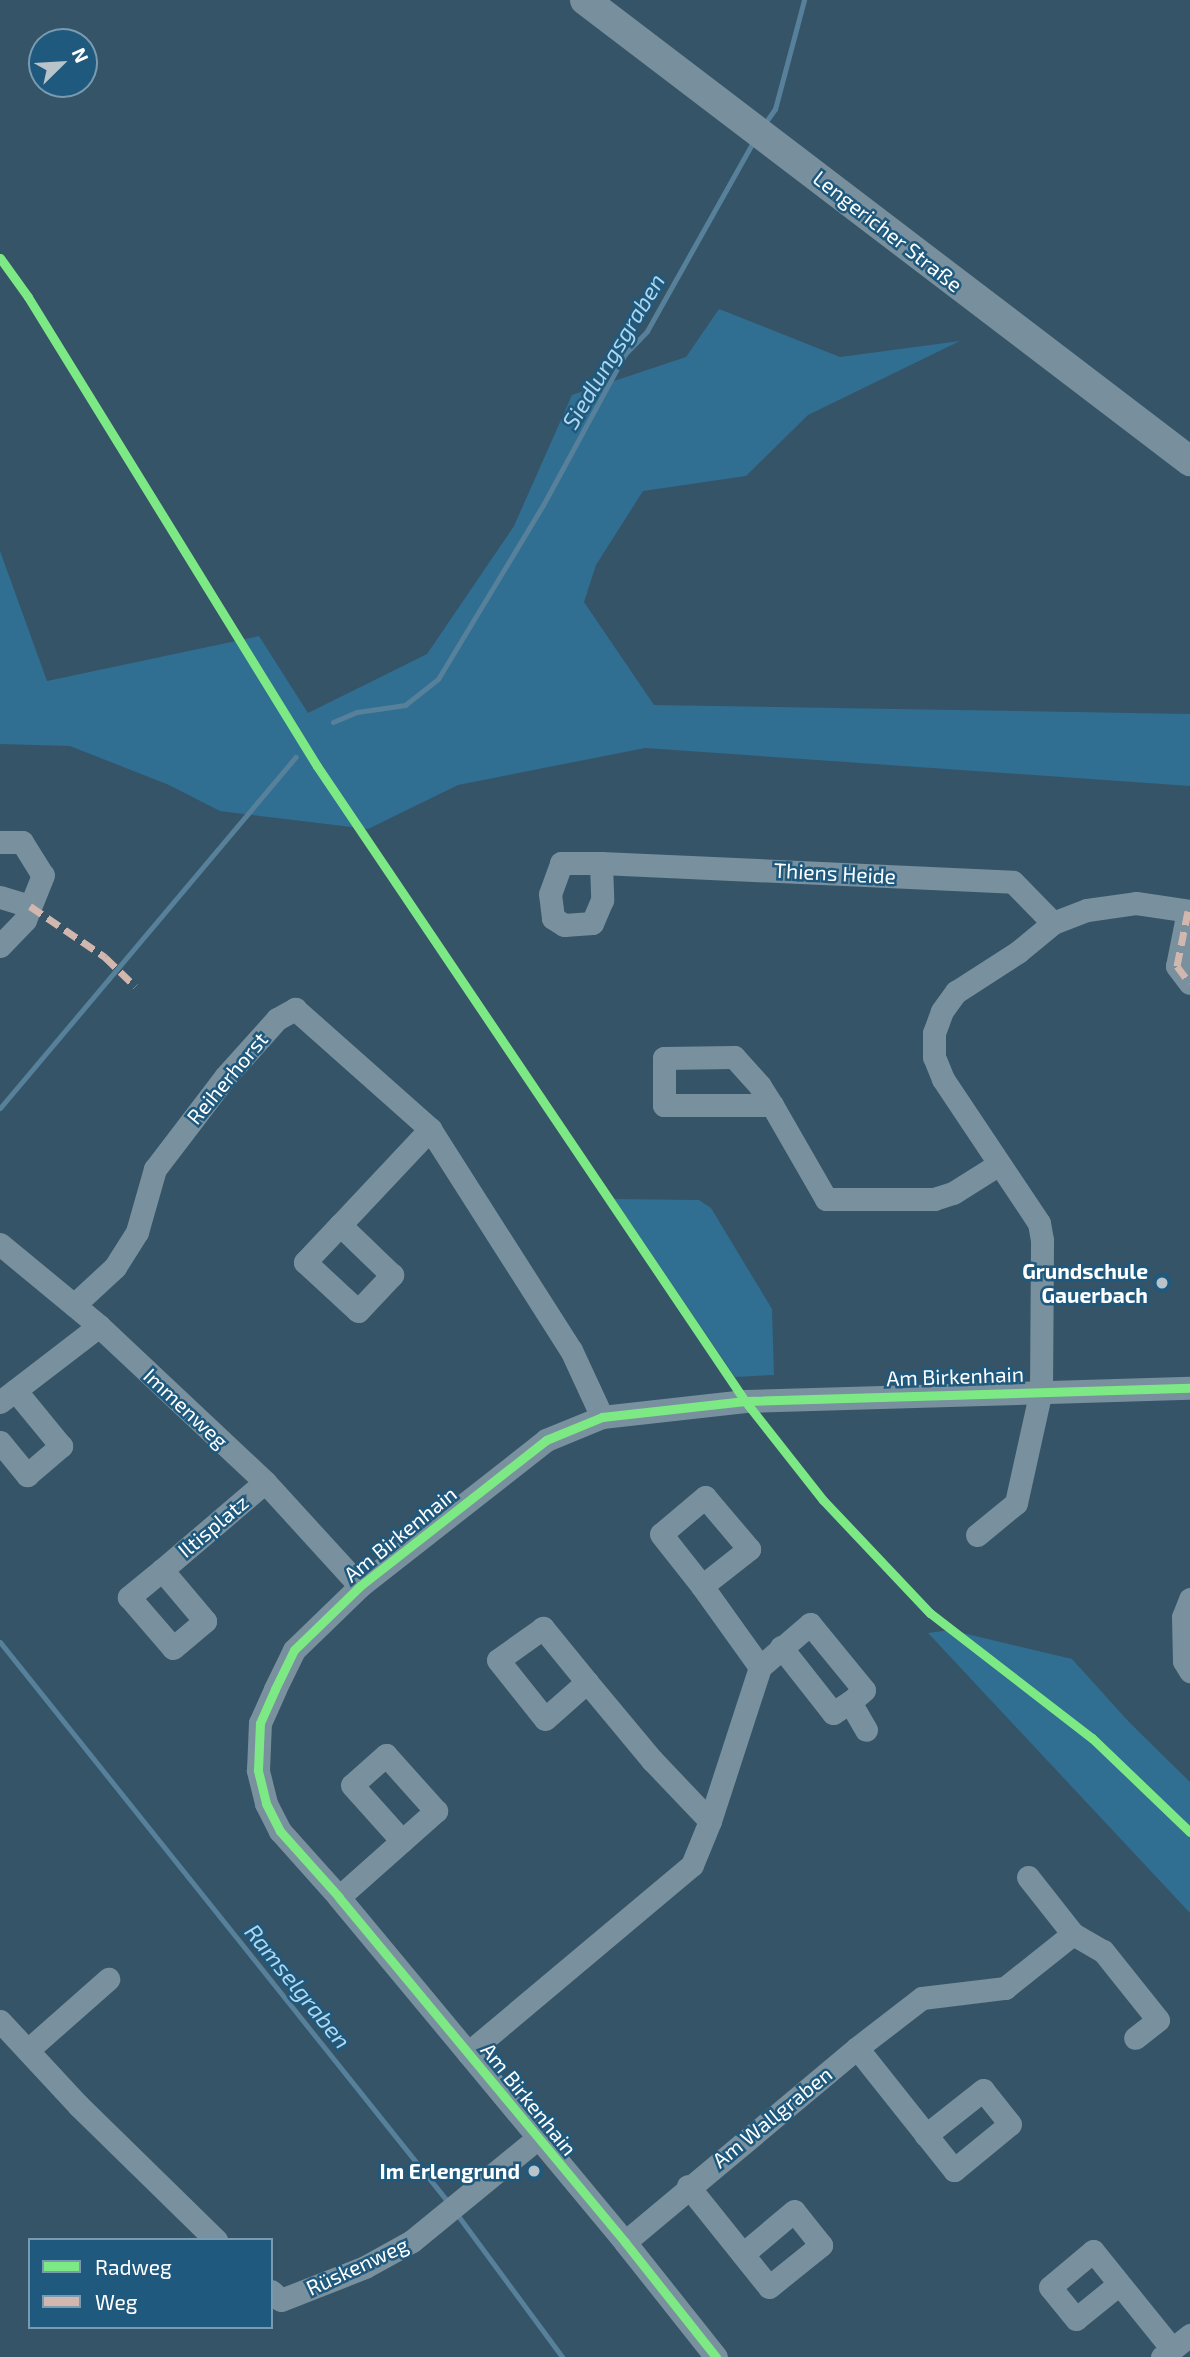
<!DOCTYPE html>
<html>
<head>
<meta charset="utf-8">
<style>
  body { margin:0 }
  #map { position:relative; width:1190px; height:2357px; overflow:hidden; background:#355467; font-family:"Exo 2",sans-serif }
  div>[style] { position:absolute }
  .green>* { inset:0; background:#306e92 }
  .stream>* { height:5px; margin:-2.5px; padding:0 2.5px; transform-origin:2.5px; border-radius:2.5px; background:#57809a }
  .minor>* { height:23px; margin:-11.5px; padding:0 11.5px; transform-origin:11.5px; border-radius:11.5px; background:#79909e }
  .major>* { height:30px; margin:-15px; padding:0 15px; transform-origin:15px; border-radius:15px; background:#788f9d }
  .quiet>* { height:7px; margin-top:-3.5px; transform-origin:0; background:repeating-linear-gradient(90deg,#d1b7ad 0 14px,transparent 0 21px) }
  .cycleway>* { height:9px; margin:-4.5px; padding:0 4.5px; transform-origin:4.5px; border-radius:4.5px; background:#7ce984 }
  .dots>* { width:19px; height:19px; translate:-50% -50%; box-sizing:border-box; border:4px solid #1f597d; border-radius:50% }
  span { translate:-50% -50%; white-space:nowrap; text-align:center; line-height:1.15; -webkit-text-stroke:5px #1f597d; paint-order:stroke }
  .street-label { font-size:21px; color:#fff }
  .poi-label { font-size:21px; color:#fff; font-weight:700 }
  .right { translate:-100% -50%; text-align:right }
  .water-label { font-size:23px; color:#add7ef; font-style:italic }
  .legend { position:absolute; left:28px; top:2238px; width:245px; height:91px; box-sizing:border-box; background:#1f597d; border:2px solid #799bb1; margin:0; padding:9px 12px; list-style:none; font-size:21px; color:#fff }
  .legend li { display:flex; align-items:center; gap:14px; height:35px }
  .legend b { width:35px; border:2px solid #799bb1 }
  .north { position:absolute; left:28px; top:28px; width:70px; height:70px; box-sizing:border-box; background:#1f597d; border:2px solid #799bb1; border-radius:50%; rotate:66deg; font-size:19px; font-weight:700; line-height:28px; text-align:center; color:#fff }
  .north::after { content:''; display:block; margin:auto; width:24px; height:32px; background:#b8c3ca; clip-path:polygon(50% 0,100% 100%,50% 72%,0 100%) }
</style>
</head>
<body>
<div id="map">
  <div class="green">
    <i style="clip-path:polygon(719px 309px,840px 357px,960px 341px,808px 415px,746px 476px,643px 491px,596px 565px,584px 602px,654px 705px,1190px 714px,1190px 786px,645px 748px,458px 785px,368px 829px,220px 811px,169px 785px,70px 746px,0 744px,0 551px,47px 681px,259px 636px,308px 713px,427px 654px,514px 526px,572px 395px,686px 357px)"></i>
    <i style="clip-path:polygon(614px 1199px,699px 1200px,711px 1208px,772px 1309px,774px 1375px,735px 1377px)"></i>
    <i style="clip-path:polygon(950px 1630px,1072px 1659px,1129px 1722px,1190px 1782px,1190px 1913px,928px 1633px)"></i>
  </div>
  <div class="stream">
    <i style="left:763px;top:126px;width:21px;rotate:-55deg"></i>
    <i style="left:775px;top:109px;width:113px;rotate:-75.1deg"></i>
    <i style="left:333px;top:722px;width:26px;rotate:-23deg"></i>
    <i style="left:357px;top:712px;width:49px;rotate:-8.3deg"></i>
    <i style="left:405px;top:705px;width:42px;rotate:-38.2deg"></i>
    <i style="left:438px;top:679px;width:203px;rotate:-58.9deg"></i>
    <i style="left:543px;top:505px;width:172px;rotate:-61.5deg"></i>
    <i style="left:625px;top:354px;width:32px;rotate:-46deg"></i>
    <i style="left:647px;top:331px;width:219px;rotate:-60.7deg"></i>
    <i style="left:0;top:1108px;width:459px;rotate:-49.9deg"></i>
    <i style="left:0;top:1642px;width:717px;rotate:51.34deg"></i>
    <i style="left:456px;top:2213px;width:179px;rotate:53.6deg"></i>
  </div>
  <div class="minor">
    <i style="left:0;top:842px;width:22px"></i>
    <i style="left:22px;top:842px;width:39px;rotate:58deg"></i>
    <i style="left:43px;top:875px;width:48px;rotate:111.8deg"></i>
    <i style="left:25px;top:920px;width:36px;rotate:134deg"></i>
    <i style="left:601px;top:863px;width:37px;rotate:88deg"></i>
    <i style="left:602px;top:900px;width:25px;rotate:113deg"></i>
    <i style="left:592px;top:923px;width:28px;rotate:176deg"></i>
    <i style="left:564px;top:925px;width:13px;rotate:-148deg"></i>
    <i style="left:553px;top:918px;width:24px;rotate:-97deg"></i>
    <i style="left:550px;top:894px;width:33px;rotate:-70deg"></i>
    <i style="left:561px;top:863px;width:40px"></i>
    <i style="left:601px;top:863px;width:412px;rotate:2.6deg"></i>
    <i style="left:1013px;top:882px;width:57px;rotate:45.7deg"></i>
    <i style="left:0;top:897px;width:31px;rotate:17deg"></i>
    <i style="left:1188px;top:911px;width:56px;rotate:101.3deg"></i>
    <i style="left:1177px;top:966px;width:21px;rotate:53deg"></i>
    <i style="left:772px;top:1105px;width:108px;rotate:180deg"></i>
    <i style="left:664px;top:1105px;width:47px;rotate:-90deg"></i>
    <i style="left:664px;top:1058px;width:70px;rotate:-0.8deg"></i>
    <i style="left:734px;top:1057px;width:39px;rotate:48deg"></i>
    <i style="left:760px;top:1086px;width:22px;rotate:58deg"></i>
    <i style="left:772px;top:1105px;width:108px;rotate:60.1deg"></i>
    <i style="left:826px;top:1199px;width:108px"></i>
    <i style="left:934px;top:1199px;width:20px;rotate:-18deg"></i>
    <i style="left:953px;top:1193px;width:54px;rotate:-32.2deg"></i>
    <i style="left:340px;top:1225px;width:51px;rotate:133.4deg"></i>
    <i style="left:305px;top:1262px;width:72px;rotate:42.8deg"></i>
    <i style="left:358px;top:1311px;width:50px;rotate:-46.6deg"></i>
    <i style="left:392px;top:1275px;width:72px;rotate:-136.1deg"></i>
    <i style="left:340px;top:1225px;width:132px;rotate:-46.8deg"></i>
    <i style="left:0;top:1244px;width:129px;rotate:39.6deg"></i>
    <i style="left:99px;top:1326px;width:228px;rotate:43.2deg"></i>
    <i style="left:265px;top:1482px;width:141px;rotate:47.6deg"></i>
    <i style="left:74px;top:1305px;width:56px;rotate:-42.8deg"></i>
    <i style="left:115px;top:1267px;width:41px;rotate:-57.8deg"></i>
    <i style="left:137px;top:1232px;width:66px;rotate:-74.1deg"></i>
    <i style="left:155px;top:1169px;width:116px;rotate:-52.7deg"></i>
    <i style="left:225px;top:1077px;width:78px;rotate:-48.1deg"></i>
    <i style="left:277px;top:1019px;width:21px;rotate:-29deg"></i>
    <i style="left:295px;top:1009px;width:181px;rotate:41.6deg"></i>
    <i style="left:430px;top:1129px;width:262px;rotate:57.5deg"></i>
    <i style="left:571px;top:1350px;width:74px;rotate:65.2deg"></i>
    <i style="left:0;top:1402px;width:125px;rotate:-37.5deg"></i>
    <i style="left:0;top:1442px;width:43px;rotate:50.7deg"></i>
    <i style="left:27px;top:1475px;width:45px;rotate:-40.5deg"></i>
    <i style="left:61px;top:1446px;width:72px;rotate:-129.4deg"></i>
    <i style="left:977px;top:1535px;width:50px;rotate:-39.4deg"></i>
    <i style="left:1016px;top:1503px;width:116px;rotate:-77.5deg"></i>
    <i style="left:1041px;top:1390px;width:150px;rotate:-89.6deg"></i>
    <i style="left:1042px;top:1240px;width:17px;rotate:-100deg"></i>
    <i style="left:1039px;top:1223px;width:173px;rotate:-123.7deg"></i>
    <i style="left:943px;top:1079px;width:24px;rotate:-112deg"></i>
    <i style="left:934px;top:1057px;width:24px;rotate:-90deg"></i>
    <i style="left:934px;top:1033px;width:23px;rotate:-70deg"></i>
    <i style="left:942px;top:1011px;width:24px;rotate:-54deg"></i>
    <i style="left:956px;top:992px;width:74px;rotate:-32.8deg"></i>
    <i style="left:1018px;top:952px;width:45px;rotate:-39.6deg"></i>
    <i style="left:1053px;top:923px;width:36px;rotate:-21deg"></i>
    <i style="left:1087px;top:910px;width:49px;rotate:-8.1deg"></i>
    <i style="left:1136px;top:903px;width:55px;rotate:8.4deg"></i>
    <i style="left:162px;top:1570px;width:43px;rotate:140.7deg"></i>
    <i style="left:129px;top:1597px;width:67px;rotate:49.2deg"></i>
    <i style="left:173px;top:1648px;width:42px;rotate:-40.2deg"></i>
    <i style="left:205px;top:1621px;width:67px;rotate:-130.1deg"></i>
    <i style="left:162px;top:1570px;width:135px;rotate:-40.5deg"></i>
    <i style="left:1190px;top:1599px;width:19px;rotate:111deg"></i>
    <i style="left:1183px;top:1617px;width:44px;rotate:88.7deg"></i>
    <i style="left:1184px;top:1661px;width:12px;rotate:59deg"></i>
    <i style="left:781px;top:1647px;width:84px;rotate:51.8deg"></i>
    <i style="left:833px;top:1713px;width:20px;rotate:-33deg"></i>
    <i style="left:760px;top:1667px;width:66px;rotate:-40.7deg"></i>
    <i style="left:810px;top:1624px;width:85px;rotate:50.7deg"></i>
    <i style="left:864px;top:1690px;width:18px;rotate:139deg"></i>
    <i style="left:850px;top:1702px;width:32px;rotate:60deg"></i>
    <i style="left:587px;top:1682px;width:70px;rotate:-129.2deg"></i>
    <i style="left:543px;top:1628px;width:55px;rotate:144.6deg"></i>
    <i style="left:498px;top:1660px;width:75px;rotate:51.5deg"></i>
    <i style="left:545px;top:1719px;width:56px;rotate:-41.4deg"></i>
    <i style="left:587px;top:1682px;width:102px;rotate:50.2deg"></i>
    <i style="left:652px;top:1760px;width:84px;rotate:46.4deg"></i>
    <i style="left:1028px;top:1877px;width:73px;rotate:51.7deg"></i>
    <i style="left:1073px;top:1934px;width:34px;rotate:30deg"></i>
    <i style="left:1103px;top:1951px;width:88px;rotate:51.4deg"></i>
    <i style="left:1158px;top:2020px;width:29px;rotate:142deg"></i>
    <i style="left:339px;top:1897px;width:130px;rotate:-41.6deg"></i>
    <i style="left:436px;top:1811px;width:75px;rotate:-131.8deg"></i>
    <i style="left:386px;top:1755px;width:45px;rotate:138.6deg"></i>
    <i style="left:352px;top:1785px;width:75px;rotate:48.2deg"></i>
    <i style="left:0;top:2021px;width:116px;rotate:47.1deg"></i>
    <i style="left:79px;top:2106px;width:192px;rotate:44.4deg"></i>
    <i style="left:857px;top:2048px;width:156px;rotate:51.5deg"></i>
    <i style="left:954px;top:2170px;width:72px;rotate:-39.4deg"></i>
    <i style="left:1010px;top:2124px;width:43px;rotate:-128.5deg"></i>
    <i style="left:983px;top:2090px;width:73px;rotate:141.7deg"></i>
    <i style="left:29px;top:2049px;width:106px;rotate:-41.5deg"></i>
    <i style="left:468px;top:2053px;width:292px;rotate:-40deg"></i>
    <i style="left:692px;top:1865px;width:48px;rotate:-67.8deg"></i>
    <i style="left:710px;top:1821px;width:162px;rotate:-72deg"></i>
    <i style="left:760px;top:1667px;width:100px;rotate:-125.6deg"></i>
    <i style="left:702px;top:1586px;width:60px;rotate:-38.2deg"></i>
    <i style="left:749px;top:1549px;width:68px;rotate:-130.2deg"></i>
    <i style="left:705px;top:1497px;width:57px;rotate:139.9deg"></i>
    <i style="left:661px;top:1534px;width:66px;rotate:51.7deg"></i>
    <i style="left:688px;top:2186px;width:129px;rotate:51.3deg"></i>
    <i style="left:769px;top:2287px;width:67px;rotate:-38.9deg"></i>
    <i style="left:821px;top:2245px;width:43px;rotate:-128.5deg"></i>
    <i style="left:794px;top:2211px;width:67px;rotate:139.9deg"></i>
    <i style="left:625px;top:2242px;width:302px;rotate:-39.9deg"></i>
    <i style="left:857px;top:2048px;width:82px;rotate:-37.6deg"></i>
    <i style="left:922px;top:1998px;width:84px;rotate:-6.9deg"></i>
    <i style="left:1005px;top:1988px;width:87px;rotate:-38.5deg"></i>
    <i style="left:1119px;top:2284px;width:55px;rotate:140.9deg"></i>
    <i style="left:1076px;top:2319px;width:41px;rotate:-129.1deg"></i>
    <i style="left:1050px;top:2287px;width:56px;rotate:-39.9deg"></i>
    <i style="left:1093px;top:2251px;width:126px;rotate:51.1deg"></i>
    <i style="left:271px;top:2291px;width:13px;rotate:42deg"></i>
    <i style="left:281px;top:2300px;width:90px;rotate:-21.4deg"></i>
    <i style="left:365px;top:2267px;width:54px;rotate:-29deg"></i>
    <i style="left:412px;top:2241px;width:163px;rotate:-39.3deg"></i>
    <i style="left:716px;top:2357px;width:147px;rotate:-128.4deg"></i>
    <i style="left:625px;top:2242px;width:448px;rotate:-129.7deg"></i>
    <i style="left:339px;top:1897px;width:89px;rotate:-131.8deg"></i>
    <i style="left:280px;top:1831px;width:31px;rotate:-117deg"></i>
    <i style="left:266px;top:1803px;width:34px;rotate:-104deg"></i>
    <i style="left:258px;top:1770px;width:47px;rotate:-87.6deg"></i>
    <i style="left:260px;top:1723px;width:37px;rotate:-66deg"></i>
    <i style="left:275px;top:1689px;width:43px;rotate:-64deg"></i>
    <i style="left:294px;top:1650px;width:92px;rotate:-44.1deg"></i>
    <i style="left:360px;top:1586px;width:236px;rotate:-38.1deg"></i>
    <i style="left:546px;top:1440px;width:61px;rotate:-22.3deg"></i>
    <i style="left:602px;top:1417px;width:144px;rotate:-6.4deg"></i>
    <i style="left:745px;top:1401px;width:445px;rotate:-1.7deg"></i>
    <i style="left:1162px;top:2357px;width:36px;rotate:-38deg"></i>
  </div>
  <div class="major">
    <i style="left:585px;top:0;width:761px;rotate:37.31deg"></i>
  </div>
  <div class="quiet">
    <i style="left:30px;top:906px;width:91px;rotate:34.2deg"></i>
    <i style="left:105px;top:957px;width:42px;rotate:44deg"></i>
    <i style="left:1188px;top:911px;width:56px;rotate:101.3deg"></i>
    <i style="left:1177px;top:966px;width:21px;rotate:53deg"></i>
  </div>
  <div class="cycleway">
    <i style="left:0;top:258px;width:48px;rotate:54.3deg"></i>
    <i style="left:28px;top:297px;width:551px;rotate:58.36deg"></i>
    <i style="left:317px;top:766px;width:766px;rotate:56.02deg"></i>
    <i style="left:745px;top:1401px;width:126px;rotate:51.8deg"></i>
    <i style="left:823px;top:1500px;width:156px;rotate:46.6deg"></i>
    <i style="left:930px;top:1613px;width:205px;rotate:37.7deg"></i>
    <i style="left:1092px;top:1738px;width:136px;rotate:43.8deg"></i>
    <i style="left:716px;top:2357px;width:147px;rotate:-128.4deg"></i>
    <i style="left:625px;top:2242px;width:448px;rotate:-129.7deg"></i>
    <i style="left:339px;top:1897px;width:89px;rotate:-131.8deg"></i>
    <i style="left:280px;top:1831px;width:31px;rotate:-117deg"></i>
    <i style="left:266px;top:1803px;width:34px;rotate:-104deg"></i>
    <i style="left:258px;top:1770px;width:47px;rotate:-87.6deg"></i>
    <i style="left:260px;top:1723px;width:37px;rotate:-66deg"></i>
    <i style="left:275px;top:1689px;width:43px;rotate:-64deg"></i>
    <i style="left:294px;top:1650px;width:92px;rotate:-44.1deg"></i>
    <i style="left:360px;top:1586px;width:236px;rotate:-38.1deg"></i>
    <i style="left:546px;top:1440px;width:61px;rotate:-22.3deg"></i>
    <i style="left:602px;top:1417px;width:144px;rotate:-6.4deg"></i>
    <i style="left:745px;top:1401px;width:445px;rotate:-1.7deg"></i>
  </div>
  <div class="dots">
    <i style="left:1162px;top:1283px;background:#b8c3ca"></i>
    <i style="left:534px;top:2171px;background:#b8c3ca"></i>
  </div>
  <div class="street-label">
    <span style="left:888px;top:231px;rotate:38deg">Lengericher Straße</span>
    <span style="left:835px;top:873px;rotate:3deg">Thiens Heide</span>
    <span style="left:227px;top:1078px;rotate:-50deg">Reiherhorst</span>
    <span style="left:955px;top:1376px;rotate:-2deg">Am Birkenhain</span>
    <span style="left:186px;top:1408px;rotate:43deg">Immenweg</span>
    <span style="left:213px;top:1526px;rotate:-40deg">Iltisplatz</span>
    <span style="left:400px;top:1534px;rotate:-39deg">Am Birkenhain</span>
    <span style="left:529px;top:2099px;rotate:51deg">Am Birkenhain</span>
    <span style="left:772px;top:2117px;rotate:-39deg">Am Wallgraben</span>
    <span style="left:357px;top:2266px;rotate:-25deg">Rüskenweg</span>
  </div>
  <div class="poi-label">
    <span class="right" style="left:1148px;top:1283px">Grundschule<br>Gauerbach</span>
    <span class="right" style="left:520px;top:2171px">Im Erlengrund</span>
  </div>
  <div class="water-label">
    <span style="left:613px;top:351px;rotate:-59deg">Siedlungsgraben</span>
    <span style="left:298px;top:1986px;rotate:51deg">Ramselgraben</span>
  </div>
  <ul class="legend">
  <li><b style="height:9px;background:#7ce984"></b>Radweg</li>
  <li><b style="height:9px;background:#d1b7ad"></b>Weg</li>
  </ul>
  <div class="north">N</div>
</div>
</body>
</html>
